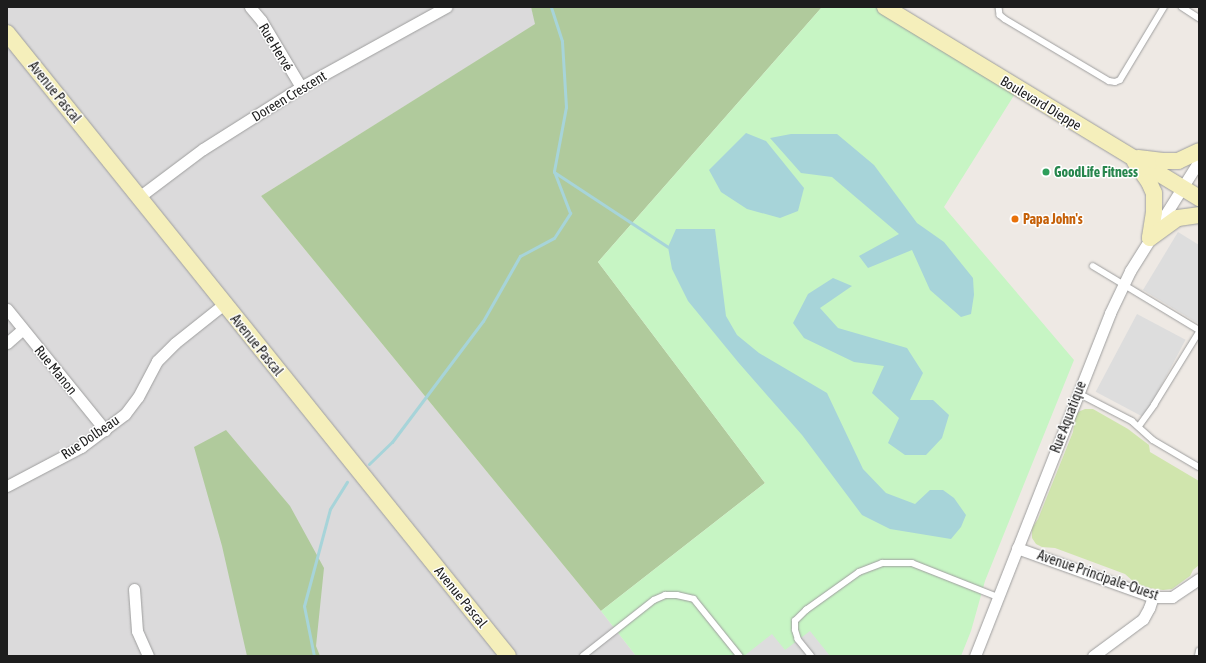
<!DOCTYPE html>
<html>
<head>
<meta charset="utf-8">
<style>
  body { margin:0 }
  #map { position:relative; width:1206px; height:663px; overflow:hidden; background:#eee9e4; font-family:"Asap Condensed",sans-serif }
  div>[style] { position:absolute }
  .residential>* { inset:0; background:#dbdadb }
  .grass>* { inset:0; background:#d0e5ad }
  .forest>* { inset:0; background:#b0ca9c }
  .park>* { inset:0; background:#c7f5c4 }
  .parking>* { inset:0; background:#ddd; transform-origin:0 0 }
  .water>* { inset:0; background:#a7d4d9 }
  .stream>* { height:3px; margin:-1.5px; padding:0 1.5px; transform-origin:1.5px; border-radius:1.5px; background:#a7d4d9 }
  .roads { filter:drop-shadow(0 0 1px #9e9e9e) drop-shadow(0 0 1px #9e9e9e) }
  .lane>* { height:5.5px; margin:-2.75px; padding:0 2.75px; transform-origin:2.75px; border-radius:2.75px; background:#fff }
  .street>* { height:11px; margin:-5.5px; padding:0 5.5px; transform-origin:5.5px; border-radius:5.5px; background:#fff }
  .secondary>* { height:16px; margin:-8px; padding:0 8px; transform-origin:8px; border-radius:8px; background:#f5efbb }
  .dots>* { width:11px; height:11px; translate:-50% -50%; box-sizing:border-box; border:2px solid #fff; border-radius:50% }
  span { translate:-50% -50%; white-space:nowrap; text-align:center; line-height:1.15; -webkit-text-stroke:3px #fff; paint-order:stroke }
  .street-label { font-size:14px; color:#1d1d1d }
  .leisure-label { font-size:14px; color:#27864d; font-weight:700 }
  .left { translate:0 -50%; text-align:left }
  .food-label { font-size:14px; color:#c56008; font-weight:700 }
  .frame { position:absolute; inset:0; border:8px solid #1d1d1d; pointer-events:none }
</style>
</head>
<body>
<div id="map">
  <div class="residential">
    <i style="clip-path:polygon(7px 7px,531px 7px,536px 24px,261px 196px,601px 611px,636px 656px,7px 656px)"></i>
  </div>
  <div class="grass">
    <i style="clip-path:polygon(1085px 409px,1093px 409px,1128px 429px,1149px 445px,1150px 452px,1199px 481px,1199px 565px,1193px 570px,1190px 576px,1172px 589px,1163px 590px,1150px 588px,1135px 583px,1125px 574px,1055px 548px,1042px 547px,1036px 544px,1032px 538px,1032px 528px,1038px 519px,1073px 432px,1075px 418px,1078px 412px)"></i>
  </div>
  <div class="forest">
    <i style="clip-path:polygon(531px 7px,822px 7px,598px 262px,765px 483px,601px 611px,261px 196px,535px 24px)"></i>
    <i style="clip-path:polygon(226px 430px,290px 506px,324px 568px,316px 646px,320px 656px,247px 656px,222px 546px,194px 447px)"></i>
  </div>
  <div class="park">
    <i style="clip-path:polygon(822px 7px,885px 7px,1018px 89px,944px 207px,1074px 360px,985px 581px,971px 631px,961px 656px,636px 656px,601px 611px,765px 483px,598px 262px)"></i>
  </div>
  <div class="parking">
    <i style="clip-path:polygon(1178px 232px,1199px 245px,1199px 324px,1143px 290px)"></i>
    <i style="left:1137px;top:314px;width:55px;height:88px;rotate:28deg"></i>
    <i style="clip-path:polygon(810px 631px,830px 656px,744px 656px,772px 634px,785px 650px)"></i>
  </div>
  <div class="water">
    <i style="clip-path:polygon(746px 133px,766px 141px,804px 188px,798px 211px,780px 218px,747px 209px,721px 192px,709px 170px)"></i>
    <i style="clip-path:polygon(791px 134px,837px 134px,874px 165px,917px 223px,944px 242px,973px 278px,974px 295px,971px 314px,961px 317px,930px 290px,912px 250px,868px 268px,859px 256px,899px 234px,832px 177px,801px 173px,770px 138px)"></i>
    <i style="clip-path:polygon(676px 229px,715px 229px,726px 316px,737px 335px,759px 353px,827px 393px,863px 469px,886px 493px,915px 504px,930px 490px,943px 490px,954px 498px,966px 515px,961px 527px,951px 539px,890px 529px,862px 515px,802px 435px,738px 362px,688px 301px,672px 269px,668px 247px)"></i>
    <i style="clip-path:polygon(833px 278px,852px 286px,820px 308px,838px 328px,907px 348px,923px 373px,910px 400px,933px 400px,949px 415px,942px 438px,926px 455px,905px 455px,888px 443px,899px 418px,872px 393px,884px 366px,854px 362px,804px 338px,793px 323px,808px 294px)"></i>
  </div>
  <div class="stream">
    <i style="left:554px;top:172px;width:136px;rotate:33.3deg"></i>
    <i style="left:369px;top:464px;width:32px;rotate:-44deg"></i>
    <i style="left:392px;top:442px;width:151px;rotate:-53.1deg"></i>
    <i style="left:483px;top:321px;width:75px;rotate:-60.4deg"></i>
    <i style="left:520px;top:256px;width:38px;rotate:-28deg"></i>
    <i style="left:554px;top:238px;width:30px;rotate:-57deg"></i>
    <i style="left:570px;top:213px;width:45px;rotate:-110.9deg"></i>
    <i style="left:554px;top:171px;width:65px;rotate:-79.4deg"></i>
    <i style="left:566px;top:107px;width:66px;rotate:-93.5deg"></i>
    <i style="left:562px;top:41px;width:36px;rotate:-108deg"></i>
    <i style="left:314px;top:656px;width:51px;rotate:-101.3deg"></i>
    <i style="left:304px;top:606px;width:100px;rotate:-75deg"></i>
    <i style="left:330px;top:509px;width:32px;rotate:-58deg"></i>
  </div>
  <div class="roads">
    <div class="lane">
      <i style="left:999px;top:7px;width:8px;rotate:83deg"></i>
      <i style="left:1000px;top:15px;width:6px;rotate:39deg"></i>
      <i style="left:1005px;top:19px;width:121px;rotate:30.8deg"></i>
      <i style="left:1109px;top:81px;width:6px;rotate:9deg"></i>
      <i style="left:1115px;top:82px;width:5px;rotate:-22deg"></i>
      <i style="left:1120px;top:80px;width:85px;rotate:-58.9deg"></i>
      <i style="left:1182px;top:7px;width:20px;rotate:33deg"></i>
      <i style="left:1093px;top:266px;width:124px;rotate:31.1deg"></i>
      <i style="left:1078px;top:393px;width:61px;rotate:27.4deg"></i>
      <i style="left:1132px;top:421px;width:28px;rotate:42deg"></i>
      <i style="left:1153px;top:440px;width:53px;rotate:30.4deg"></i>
      <i style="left:1139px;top:426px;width:26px;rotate:-54deg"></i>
      <i style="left:1154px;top:405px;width:86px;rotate:-58.3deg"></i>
      <i style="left:583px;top:656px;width:90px;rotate:-38.3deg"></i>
      <i style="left:654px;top:600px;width:12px;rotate:-24deg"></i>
      <i style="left:665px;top:595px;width:12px"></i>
      <i style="left:677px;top:595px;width:17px;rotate:13deg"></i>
      <i style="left:694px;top:599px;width:73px;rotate:51.1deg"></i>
      <i style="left:811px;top:656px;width:21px;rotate:-129deg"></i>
      <i style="left:798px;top:640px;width:10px;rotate:-107deg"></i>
      <i style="left:795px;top:630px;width:9px;rotate:-90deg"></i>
      <i style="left:795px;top:621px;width:16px;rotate:-45deg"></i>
      <i style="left:806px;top:610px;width:65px;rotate:-35.6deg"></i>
      <i style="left:859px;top:572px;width:25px;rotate:-21deg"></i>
      <i style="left:882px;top:563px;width:30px"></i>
      <i style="left:912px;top:563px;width:92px;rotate:21.6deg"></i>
      <i style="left:1198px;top:656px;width:5px;rotate:-79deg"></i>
    </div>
    <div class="street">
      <i style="left:250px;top:7px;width:17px;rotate:50deg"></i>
      <i style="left:261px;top:20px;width:78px;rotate:59.2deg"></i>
      <i style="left:139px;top:197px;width:80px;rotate:-36.9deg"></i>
      <i style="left:203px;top:149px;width:116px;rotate:-32.3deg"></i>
      <i style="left:301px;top:87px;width:166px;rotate:-28.9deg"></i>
      <i style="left:7px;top:309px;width:156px;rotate:51deg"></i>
      <i style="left:7px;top:343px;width:21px;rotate:-41deg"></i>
      <i style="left:7px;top:486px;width:84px;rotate:-27.8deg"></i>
      <i style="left:81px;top:447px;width:55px;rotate:-36.9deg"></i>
      <i style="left:125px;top:414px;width:21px;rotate:-53deg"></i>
      <i style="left:138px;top:397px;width:41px;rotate:-62.2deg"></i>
      <i style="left:157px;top:361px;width:25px;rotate:-45deg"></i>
      <i style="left:175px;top:343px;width:63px;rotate:-38.5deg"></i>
      <i style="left:1017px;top:548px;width:145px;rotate:19.8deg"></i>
      <i style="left:1153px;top:597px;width:19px"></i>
      <i style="left:1172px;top:597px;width:32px;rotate:-34deg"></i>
      <i style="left:134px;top:589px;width:42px;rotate:85.9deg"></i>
      <i style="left:137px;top:631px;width:27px;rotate:66deg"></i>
      <i style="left:975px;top:656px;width:369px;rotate:-68.5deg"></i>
      <i style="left:1110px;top:313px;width:47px;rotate:-64.5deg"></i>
      <i style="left:1130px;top:271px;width:130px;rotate:-57.9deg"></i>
      <i style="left:1093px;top:656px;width:62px;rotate:-36.5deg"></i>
      <i style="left:1143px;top:619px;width:13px;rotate:-61deg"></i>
      <i style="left:1149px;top:608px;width:12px;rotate:-70deg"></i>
    </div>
    <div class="secondary">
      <i style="left:885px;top:7px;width:368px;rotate:31.3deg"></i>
      <i style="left:7px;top:33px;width:799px;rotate:51.19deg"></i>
      <i style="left:1138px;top:158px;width:25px;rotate:7deg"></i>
      <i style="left:1163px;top:161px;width:15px"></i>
      <i style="left:1178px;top:161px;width:23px;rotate:-25deg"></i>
      <i style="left:1135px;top:162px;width:24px;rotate:55deg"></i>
      <i style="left:1149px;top:182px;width:12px;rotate:66deg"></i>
      <i style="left:1154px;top:193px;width:19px;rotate:90deg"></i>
      <i style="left:1154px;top:212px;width:26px;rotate:99deg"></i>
      <i style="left:1150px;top:238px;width:34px;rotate:-36deg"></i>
      <i style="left:1178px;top:218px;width:21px;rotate:-8deg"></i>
    </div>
  </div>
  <div class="dots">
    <i style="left:1046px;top:172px;background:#2e9e5b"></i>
    <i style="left:1015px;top:219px;background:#e8710a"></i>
  </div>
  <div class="street-label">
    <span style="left:276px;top:47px;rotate:59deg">Rue Hervé</span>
    <span style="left:55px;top:92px;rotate:51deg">Avenue Pascal</span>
    <span style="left:289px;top:96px;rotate:-31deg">Doreen Crescent</span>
    <span style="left:1041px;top:103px;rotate:31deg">Boulevard Dieppe</span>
    <span style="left:257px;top:345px;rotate:51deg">Avenue Pascal</span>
    <span style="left:56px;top:370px;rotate:51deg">Rue Manon</span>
    <span style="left:1068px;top:417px;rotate:-69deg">Rue Aquatique</span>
    <span style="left:90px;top:437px;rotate:-34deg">Rue Dolbeau</span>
    <span style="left:1098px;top:575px;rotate:19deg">Avenue Principale-Ouest</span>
    <span style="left:461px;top:597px;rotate:51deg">Avenue Pascal</span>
  </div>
  <div class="leisure-label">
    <span class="left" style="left:1054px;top:172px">GoodLife Fitness</span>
  </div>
  <div class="food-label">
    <span class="left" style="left:1023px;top:219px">Papa John's</span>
  </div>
  <div class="frame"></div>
</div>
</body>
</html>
